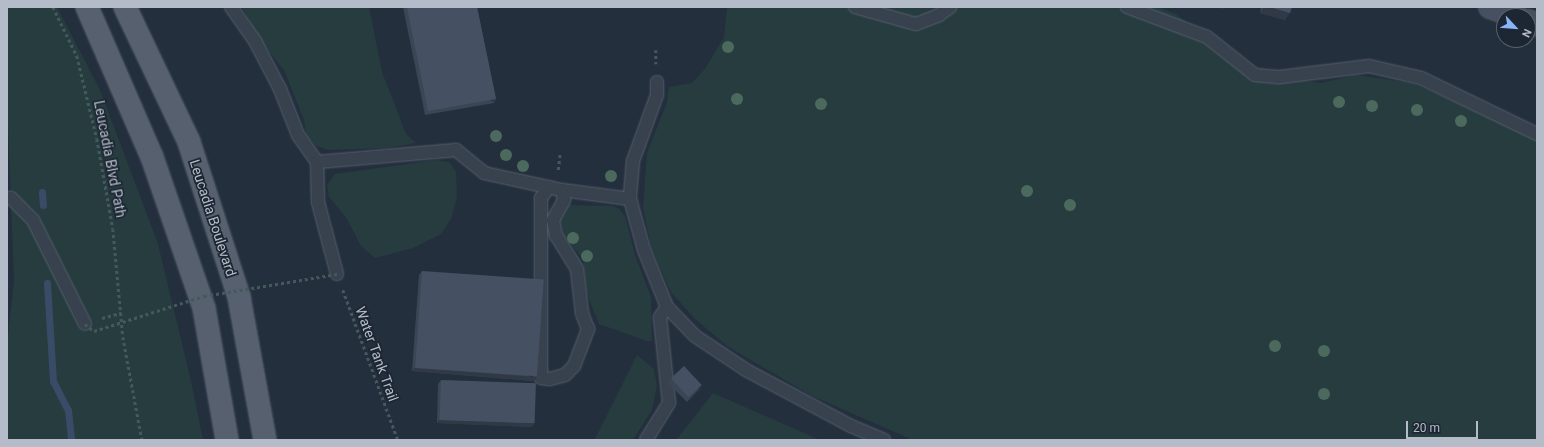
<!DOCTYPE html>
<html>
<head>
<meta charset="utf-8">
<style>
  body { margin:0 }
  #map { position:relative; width:1544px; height:447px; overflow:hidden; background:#242f3e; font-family:Roboto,sans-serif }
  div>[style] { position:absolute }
  .green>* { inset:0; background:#263c3f }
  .stream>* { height:7px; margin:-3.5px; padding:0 3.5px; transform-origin:3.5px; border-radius:3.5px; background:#394c67 }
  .path>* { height:2.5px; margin-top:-1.25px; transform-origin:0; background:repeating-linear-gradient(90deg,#44595c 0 3px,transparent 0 6px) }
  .roads { filter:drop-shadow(0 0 1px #565f6c) drop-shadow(0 0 1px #565f6c) }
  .service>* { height:12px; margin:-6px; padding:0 6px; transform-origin:6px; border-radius:6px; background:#38414e }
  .secondary>* { height:22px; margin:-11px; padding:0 11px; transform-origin:11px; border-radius:11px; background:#465061 }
  .primary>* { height:22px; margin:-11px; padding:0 11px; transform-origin:11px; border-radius:11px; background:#56606e }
  .path-bridge>* { height:2.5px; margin-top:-1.25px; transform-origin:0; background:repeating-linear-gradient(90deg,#44595c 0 3px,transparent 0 6px) }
  .trees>* { width:12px; height:12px; margin:-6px; border-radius:50%; background:#4b6a5d }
  .wall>* { inset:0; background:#3b4654 }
  .shaded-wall>* { inset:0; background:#303945; transform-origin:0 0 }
  .building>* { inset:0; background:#455162; transform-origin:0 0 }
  span { translate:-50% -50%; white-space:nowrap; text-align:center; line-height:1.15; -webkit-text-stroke:3.5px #1d2633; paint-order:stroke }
  .street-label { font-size:14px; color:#b4bcc9 }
  .frame { position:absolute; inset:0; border:8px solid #b4bcc9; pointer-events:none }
  .north { position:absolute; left:1496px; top:8px; width:40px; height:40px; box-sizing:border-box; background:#1d2633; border:1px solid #59626f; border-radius:50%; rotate:116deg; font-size:11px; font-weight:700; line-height:16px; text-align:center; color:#b4bcc9 }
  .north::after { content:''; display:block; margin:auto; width:14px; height:18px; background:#8ab4f8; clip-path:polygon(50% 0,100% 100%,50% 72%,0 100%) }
  .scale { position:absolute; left:1406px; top:421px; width:72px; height:18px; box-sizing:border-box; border:2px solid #b4bcc9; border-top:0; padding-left:5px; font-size:12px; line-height:14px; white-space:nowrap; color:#b4bcc9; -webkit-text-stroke:3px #1d2633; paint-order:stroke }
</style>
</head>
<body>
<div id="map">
  <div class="green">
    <i style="clip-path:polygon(7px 7px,57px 7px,100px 90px,158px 244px,191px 381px,203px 440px,7px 440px,7px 346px,14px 281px,7px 98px)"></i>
    <i style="clip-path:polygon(242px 7px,369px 7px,382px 72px,406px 134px,416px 143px,388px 148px,329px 150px,316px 146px,306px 135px,304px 120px,284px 70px,257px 36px)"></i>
    <i style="clip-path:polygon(727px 7px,1157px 7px,1176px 14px,1253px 73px,1321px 83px,1356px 75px,1412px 83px,1537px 137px,1537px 440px,913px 440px,812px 396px,727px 346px,695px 319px,671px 292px,652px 251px,643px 208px,647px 153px,667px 102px,669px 87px,692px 83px,705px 69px,724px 37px)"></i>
    <i style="clip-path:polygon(435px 160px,449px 162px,456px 172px,457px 197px,451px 219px,441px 234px,413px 248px,375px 258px,361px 246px,346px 217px,329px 197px,327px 185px,335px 174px)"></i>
    <i style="clip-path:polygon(570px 205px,613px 206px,619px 209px,625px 216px,635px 255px,651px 297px,652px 341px,647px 341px,599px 324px,587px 294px,583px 259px,563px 234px,560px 218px,566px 207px)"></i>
    <i style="clip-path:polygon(637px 355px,654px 369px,657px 386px,652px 410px,633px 440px,573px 440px,595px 439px)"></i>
    <i style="clip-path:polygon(713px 393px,820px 440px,676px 440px)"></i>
  </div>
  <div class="stream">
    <i style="left:42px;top:192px;width:13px;rotate:86deg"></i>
    <i style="left:47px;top:283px;width:98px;rotate:86.5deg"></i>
    <i style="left:53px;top:381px;width:33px;rotate:63deg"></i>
    <i style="left:68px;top:410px;width:30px;rotate:84deg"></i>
  </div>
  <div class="path">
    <i style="left:53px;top:7px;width:55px;rotate:63.9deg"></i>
    <i style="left:77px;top:56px;width:85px;rotate:76.5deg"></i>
    <i style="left:97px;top:139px;width:91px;rotate:79.9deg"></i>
    <i style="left:113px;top:229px;width:108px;rotate:84.7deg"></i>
    <i style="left:123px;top:337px;width:105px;rotate:79.5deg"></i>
    <i style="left:656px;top:50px;width:14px;rotate:90deg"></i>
    <i style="left:558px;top:170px;width:17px;rotate:-83deg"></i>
    <i style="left:343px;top:290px;width:160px;rotate:69.9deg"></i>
    <i style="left:102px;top:318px;width:20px;rotate:-15deg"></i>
  </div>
  <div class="roads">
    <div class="service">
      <i style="left:231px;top:7px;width:42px;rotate:54.8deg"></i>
      <i style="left:255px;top:41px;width:54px;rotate:62.5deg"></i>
      <i style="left:280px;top:89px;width:49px;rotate:68.6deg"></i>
      <i style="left:298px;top:135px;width:33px;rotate:55deg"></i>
      <i style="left:855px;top:7px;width:63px;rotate:15.6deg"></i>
      <i style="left:916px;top:24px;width:25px;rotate:-21deg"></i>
      <i style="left:939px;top:15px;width:14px;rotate:-36deg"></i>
      <i style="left:1127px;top:7px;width:85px;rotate:20.6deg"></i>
      <i style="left:1207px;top:37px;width:61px;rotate:38.4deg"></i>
      <i style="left:1255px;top:75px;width:25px;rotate:5deg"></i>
      <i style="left:1280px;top:77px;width:90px;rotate:-7deg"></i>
      <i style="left:1369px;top:66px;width:53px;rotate:13deg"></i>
      <i style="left:1421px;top:78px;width:129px;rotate:25.8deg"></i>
      <i style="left:657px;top:82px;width:13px;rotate:90deg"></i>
      <i style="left:657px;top:95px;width:70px;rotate:110deg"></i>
      <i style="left:633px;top:161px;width:38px;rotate:95deg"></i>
      <i style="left:630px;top:199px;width:53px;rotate:74.6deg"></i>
      <i style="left:644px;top:250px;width:61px;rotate:68deg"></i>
      <i style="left:667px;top:307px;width:40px;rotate:46deg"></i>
      <i style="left:695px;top:336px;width:61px;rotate:33.7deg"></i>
      <i style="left:746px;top:370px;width:119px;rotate:28.1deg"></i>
      <i style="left:851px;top:426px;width:36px;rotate:23deg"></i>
      <i style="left:549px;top:187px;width:14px;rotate:126deg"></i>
      <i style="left:541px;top:198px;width:180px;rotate:90deg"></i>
      <i style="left:541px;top:378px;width:9px;rotate:6deg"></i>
      <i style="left:550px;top:379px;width:16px;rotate:-15deg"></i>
      <i style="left:565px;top:375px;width:13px;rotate:-45deg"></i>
      <i style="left:574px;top:366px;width:40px;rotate:-69deg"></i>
      <i style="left:588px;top:329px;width:17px;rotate:-111deg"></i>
      <i style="left:582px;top:313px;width:44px;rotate:-96.5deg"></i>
      <i style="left:577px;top:269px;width:39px;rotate:-122deg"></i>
      <i style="left:556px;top:236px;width:16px;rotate:-101deg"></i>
      <i style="left:553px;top:220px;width:23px;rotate:-61deg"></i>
      <i style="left:564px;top:200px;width:10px;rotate:-101deg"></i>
      <i style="left:7px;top:198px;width:4px"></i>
      <i style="left:11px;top:198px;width:31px;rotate:45deg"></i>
      <i style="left:33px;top:220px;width:116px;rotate:63.4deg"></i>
      <i style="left:337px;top:274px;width:74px;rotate:-104.8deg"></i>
      <i style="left:318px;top:202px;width:40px;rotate:-91.4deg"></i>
      <i style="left:317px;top:162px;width:140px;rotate:-4.9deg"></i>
      <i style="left:456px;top:150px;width:36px;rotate:39deg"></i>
      <i style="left:484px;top:173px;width:80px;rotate:12.3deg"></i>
      <i style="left:562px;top:190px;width:69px;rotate:7.5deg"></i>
      <i style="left:646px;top:440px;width:44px;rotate:-58.1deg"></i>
      <i style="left:669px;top:403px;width:86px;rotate:-96deg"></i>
      <i style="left:660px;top:317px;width:12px;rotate:-55deg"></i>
    </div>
    <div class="secondary">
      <i style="left:1490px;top:7px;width:28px;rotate:19deg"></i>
      <i style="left:1528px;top:21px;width:10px;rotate:24deg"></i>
    </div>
    <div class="primary">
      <i style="left:87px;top:7px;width:163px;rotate:66.6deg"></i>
      <i style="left:152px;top:157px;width:160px;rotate:71deg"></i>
      <i style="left:204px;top:308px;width:134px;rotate:80.1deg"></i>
      <i style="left:125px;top:7px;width:149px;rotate:64.6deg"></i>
      <i style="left:189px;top:142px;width:163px;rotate:72.1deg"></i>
      <i style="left:239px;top:297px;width:145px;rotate:79.7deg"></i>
    </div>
  </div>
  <div class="path-bridge">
    <i style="left:85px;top:324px;width:11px;rotate:38deg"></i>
    <i style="left:94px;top:331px;width:115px;rotate:-17.7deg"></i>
    <i style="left:204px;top:296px;width:135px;rotate:-9.4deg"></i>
  </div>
  <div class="trees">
    <i style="left:728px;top:47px"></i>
    <i style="left:737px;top:99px"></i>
    <i style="left:1339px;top:102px"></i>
    <i style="left:821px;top:104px"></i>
    <i style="left:1372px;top:106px"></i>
    <i style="left:1417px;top:110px"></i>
    <i style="left:1461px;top:121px"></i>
    <i style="left:496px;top:136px"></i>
    <i style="left:506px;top:155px"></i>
    <i style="left:523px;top:166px"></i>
    <i style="left:611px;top:176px"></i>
    <i style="left:1027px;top:191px"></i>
    <i style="left:1070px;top:205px"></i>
    <i style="left:573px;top:238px"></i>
    <i style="left:587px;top:256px"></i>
    <i style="left:1275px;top:346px"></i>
    <i style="left:1324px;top:351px"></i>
    <i style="left:1324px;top:394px"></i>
  </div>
  <div class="wall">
    <i style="clip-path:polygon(403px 7px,477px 7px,496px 99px,494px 103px,425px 115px)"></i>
    <i style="clip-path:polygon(1261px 7px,1292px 7px,1285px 20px,1260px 13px)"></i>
    <i style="clip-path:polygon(422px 271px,534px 381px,412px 371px,419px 275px)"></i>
    <i style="clip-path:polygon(671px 379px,700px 389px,687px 402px,668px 383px)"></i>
    <i style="clip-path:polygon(441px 380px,534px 423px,532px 427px,437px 423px,438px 384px)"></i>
  </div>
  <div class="shaded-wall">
    <i style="clip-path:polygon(1217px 7px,1224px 7px,1223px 9px)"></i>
    <i style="clip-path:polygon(1264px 7px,1270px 7px,1290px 13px,1285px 20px,1260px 13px)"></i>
    <i style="left:496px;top:99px;width:4px;height:69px;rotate:117deg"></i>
    <i style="clip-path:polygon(414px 368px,537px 377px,534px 381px,412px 371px)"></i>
    <i style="clip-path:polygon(702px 385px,700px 389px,687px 402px,690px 398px)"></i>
    <i style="clip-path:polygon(439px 420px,534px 423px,532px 427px,437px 423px)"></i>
  </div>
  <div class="building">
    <i style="clip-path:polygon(407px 7px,477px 7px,496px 99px,428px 111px)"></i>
    <i style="clip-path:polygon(1270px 7px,1292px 7px,1290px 13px)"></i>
    <i style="left:422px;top:271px;width:122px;height:97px;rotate:4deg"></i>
    <i style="left:684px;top:366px;width:26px;height:18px;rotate:47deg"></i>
    <i style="left:441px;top:380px;width:95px;height:40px;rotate:2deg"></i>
  </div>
  <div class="street-label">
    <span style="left:110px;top:159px;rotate:79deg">Leucadia Blvd Path</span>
    <span style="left:213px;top:218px;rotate:72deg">Leucadia Boulevard</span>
    <span style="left:377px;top:354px;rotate:70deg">Water Tank Trail</span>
  </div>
  <div class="frame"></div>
  <div class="north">N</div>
  <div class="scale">20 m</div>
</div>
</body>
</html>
